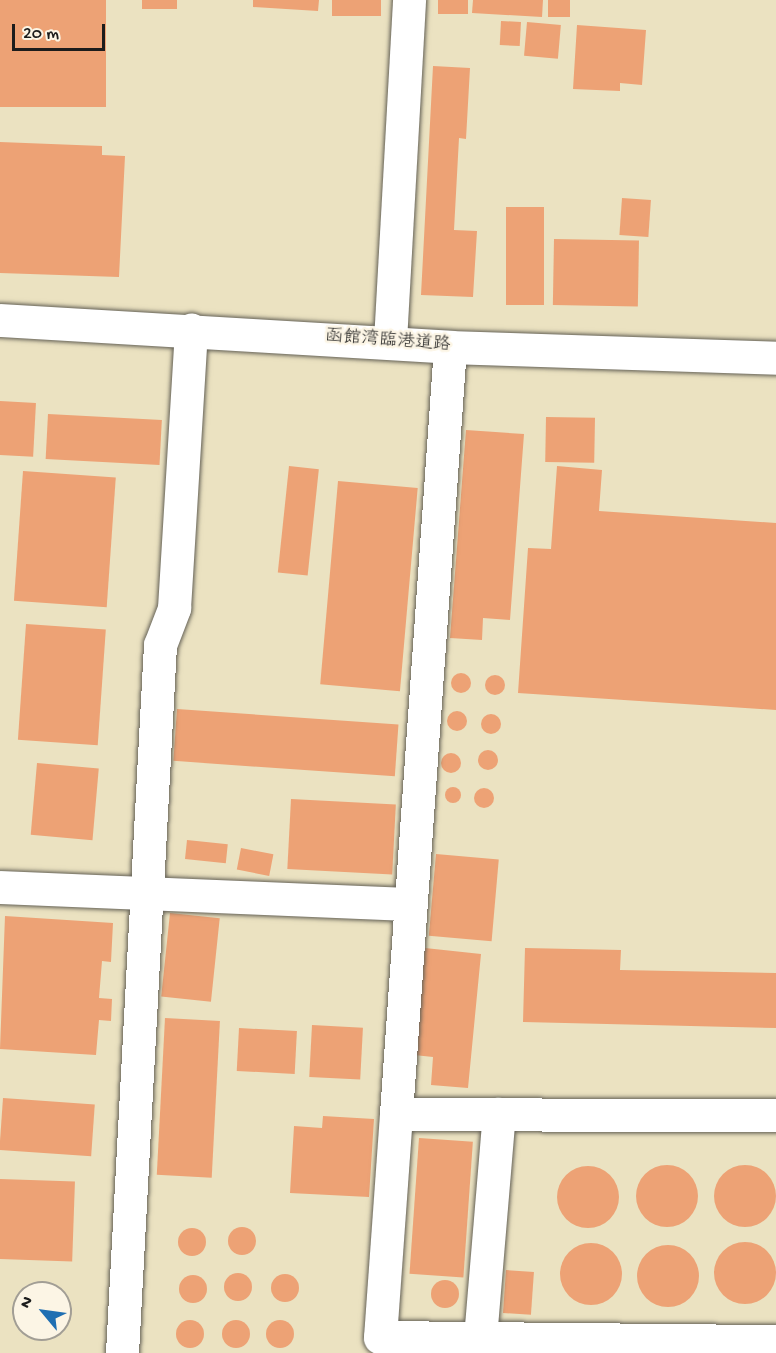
<!DOCTYPE html>
<html>
<head>
<meta charset="utf-8">
<style>
  body { margin:0 }
  #map { position:relative; width:776px; height:1353px; overflow:hidden; background:#ebe2c1; font-family:"Gochi Hand","Klee One",sans-serif }
  div>[style] { position:absolute }
  .building>* { inset:0; background:#eda275; transform-origin:0 0 }
  .round { border-radius:50% }
  .roads { filter:drop-shadow(0 0 2px #646156) drop-shadow(0 0 2px #646156) }
  .minor>* { height:33px; margin:-16.5px; padding:0 16.5px; transform-origin:16.5px; border-radius:16.5px; background:#fff }
  span { translate:-50% -50%; white-space:nowrap; text-align:center; line-height:1.15; -webkit-text-stroke:5px #fcf5e5; paint-order:stroke }
  .street-label { font-size:18px; color:#1c1c1c }
  .north { position:absolute; left:12px; top:1281px; width:60px; height:60px; box-sizing:border-box; background:#fcf5e5; border:2px solid #a29e95; border-radius:50%; rotate:299deg; font-size:16px; font-weight:700; line-height:24px; text-align:center; color:#1c1c1c }
  .north::after { content:''; display:block; margin:auto; width:21px; height:27px; background:#1f6fb2; clip-path:polygon(50% 0,100% 100%,50% 72%,0 100%) }
  .scale { position:absolute; left:12px; top:24px; width:93px; height:27px; box-sizing:border-box; border:3px solid #1c1c1c; border-top:0; padding-left:8px; font-size:18px; line-height:21px; white-space:nowrap; color:#1c1c1c; -webkit-text-stroke:4px #fcf5e5; paint-order:stroke }
</style>
</head>
<body>
<div id="map">
  <div class="building">
    <i style="left:0;top:0;width:106px;height:107px"></i>
    <i style="left:142px;top:0;width:35px;height:9px"></i>
    <i style="clip-path:polygon(253px 0,319px 0,318px 11px,253px 7px)"></i>
    <i style="left:332px;top:0;width:49px;height:16px"></i>
    <i style="left:438px;top:0;width:30px;height:14px"></i>
    <i style="clip-path:polygon(473px 0,543px 0,542px 17px,472px 13px)"></i>
    <i style="left:548px;top:0;width:22px;height:17px"></i>
    <i style="left:501px;top:21px;width:20px;height:24px;rotate:3deg"></i>
    <i style="left:527px;top:22px;width:34px;height:34px;rotate:5deg"></i>
    <i style="clip-path:polygon(577px 25px,646px 30px,642px 85px,620px 83px,620px 91px,573px 89px)"></i>
    <i style="clip-path:polygon(433px 66px,470px 68px,466px 139px,459px 138px,454px 230px,477px 231px,473px 297px,421px 295px)"></i>
    <i style="clip-path:polygon(0 142px,102px 146px,102px 155px,125px 156px,119px 277px,0 273px)"></i>
    <i style="left:622px;top:198px;width:29px;height:37px;rotate:4deg"></i>
    <i style="left:506px;top:207px;width:38px;height:98px"></i>
    <i style="left:554px;top:239px;width:85px;height:66px;rotate:1deg"></i>
    <i style="left:0;top:401px;width:36px;height:54px;rotate:3deg"></i>
    <i style="left:48px;top:414px;width:114px;height:45px;rotate:3deg"></i>
    <i style="left:546px;top:417px;width:49px;height:45px;rotate:1deg"></i>
    <i style="clip-path:polygon(466px 430px,524px 434px,510px 620px,483px 618px,482px 640px,450px 638px)"></i>
    <i style="left:289px;top:466px;width:30px;height:107px;rotate:6deg"></i>
    <i style="clip-path:polygon(557px 466px,602px 470px,599px 511px,776px 523px,776px 710px,518px 693px,528px 548px,551px 549px)"></i>
    <i style="left:23px;top:471px;width:93px;height:130px;rotate:4deg"></i>
    <i style="left:338px;top:481px;width:80px;height:204px;rotate:5deg"></i>
    <i style="left:26px;top:624px;width:80px;height:116px;rotate:4deg"></i>
    <i class="round" style="left:451px;top:673px;width:20px;height:20px"></i>
    <i class="round" style="left:485px;top:675px;width:20px;height:20px"></i>
    <i style="left:177px;top:709px;width:222px;height:52px;rotate:4deg"></i>
    <i class="round" style="left:447px;top:711px;width:20px;height:20px"></i>
    <i class="round" style="left:481px;top:714px;width:20px;height:20px"></i>
    <i class="round" style="left:478px;top:750px;width:20px;height:20px"></i>
    <i class="round" style="left:441px;top:753px;width:20px;height:20px"></i>
    <i style="left:37px;top:763px;width:62px;height:72px;rotate:5deg"></i>
    <i class="round" style="left:445px;top:787px;width:16px;height:16px"></i>
    <i class="round" style="left:474px;top:788px;width:20px;height:20px"></i>
    <i style="left:291px;top:799px;width:105px;height:70px;rotate:3deg"></i>
    <i style="left:187px;top:840px;width:41px;height:19px;rotate:6deg"></i>
    <i style="left:241px;top:848px;width:33px;height:22px;rotate:11deg"></i>
    <i style="left:436px;top:854px;width:63px;height:82px;rotate:5deg"></i>
    <i style="left:170px;top:913px;width:50px;height:84px;rotate:6deg"></i>
    <i style="clip-path:polygon(5px 916px,113px 923px,111px 962px,102px 961px,99px 998px,112px 999px,111px 1021px,99px 1020px,96px 1055px,0 1049px)"></i>
    <i style="clip-path:polygon(425px 948px,481px 954px,468px 1088px,431px 1085px,433px 1057px,414px 1055px)"></i>
    <i style="clip-path:polygon(525px 948px,621px 950px,620px 970px,776px 973px,776px 1028px,523px 1022px)"></i>
    <i style="left:165px;top:1018px;width:55px;height:157px;rotate:3deg"></i>
    <i style="left:312px;top:1025px;width:51px;height:52px;rotate:3deg"></i>
    <i style="left:239px;top:1028px;width:58px;height:43px;rotate:3deg"></i>
    <i style="left:3px;top:1098px;width:92px;height:52px;rotate:4deg"></i>
    <i style="clip-path:polygon(323px 1116px,374px 1119px,369px 1197px,290px 1193px,294px 1126px,322px 1128px)"></i>
    <i style="left:419px;top:1138px;width:54px;height:136px;rotate:4deg"></i>
    <i class="round" style="left:636px;top:1165px;width:62px;height:62px"></i>
    <i class="round" style="left:714px;top:1165px;width:62px;height:62px"></i>
    <i class="round" style="left:557px;top:1166px;width:62px;height:62px"></i>
    <i style="left:0;top:1179px;width:75px;height:80px;rotate:2deg"></i>
    <i class="round" style="left:228px;top:1227px;width:28px;height:28px"></i>
    <i class="round" style="left:178px;top:1228px;width:28px;height:28px"></i>
    <i class="round" style="left:714px;top:1242px;width:62px;height:62px"></i>
    <i class="round" style="left:560px;top:1243px;width:62px;height:62px"></i>
    <i class="round" style="left:637px;top:1245px;width:62px;height:62px"></i>
    <i style="left:506px;top:1270px;width:28px;height:43px;rotate:4deg"></i>
    <i class="round" style="left:224px;top:1273px;width:28px;height:28px"></i>
    <i class="round" style="left:271px;top:1274px;width:28px;height:28px"></i>
    <i class="round" style="left:179px;top:1275px;width:28px;height:28px"></i>
    <i class="round" style="left:431px;top:1280px;width:28px;height:28px"></i>
    <i class="round" style="left:266px;top:1320px;width:28px;height:28px"></i>
    <i class="round" style="left:176px;top:1320px;width:28px;height:28px"></i>
    <i class="round" style="left:222px;top:1320px;width:28px;height:28px"></i>
  </div>
  <div class="roads">
    <div class="minor">
      <i style="left:0;top:320px;width:451px;rotate:3.4deg"></i>
      <i style="left:450px;top:347px;width:326px;rotate:1.9deg"></i>
      <i style="left:390px;top:341px;width:342px;rotate:-86.8deg"></i>
      <i style="left:450px;top:347px;width:769px;rotate:94.03deg"></i>
      <i style="left:396px;top:1114px;width:380px;rotate:0.2deg"></i>
      <i style="left:0;top:887px;width:410px;rotate:2.4deg"></i>
      <i style="left:396px;top:1114px;width:224px;rotate:94.1deg"></i>
      <i style="left:380px;top:1337px;width:396px;rotate:0.6deg"></i>
      <i style="left:480px;top:1338px;width:225px;rotate:-85.2deg"></i>
      <i style="left:122px;top:1353px;width:709px;rotate:-86.93deg"></i>
      <i style="left:160px;top:645px;width:40px;rotate:-69deg"></i>
      <i style="left:174px;top:608px;width:279px;rotate:-86.5deg"></i>
    </div>
  </div>
  <div class="street-label">
    <span style="left:388px;top:342px;rotate:4deg">函館湾臨港道路</span>
  </div>
  <div class="north">N</div>
  <div class="scale">20 m</div>
</div>
</body>
</html>
